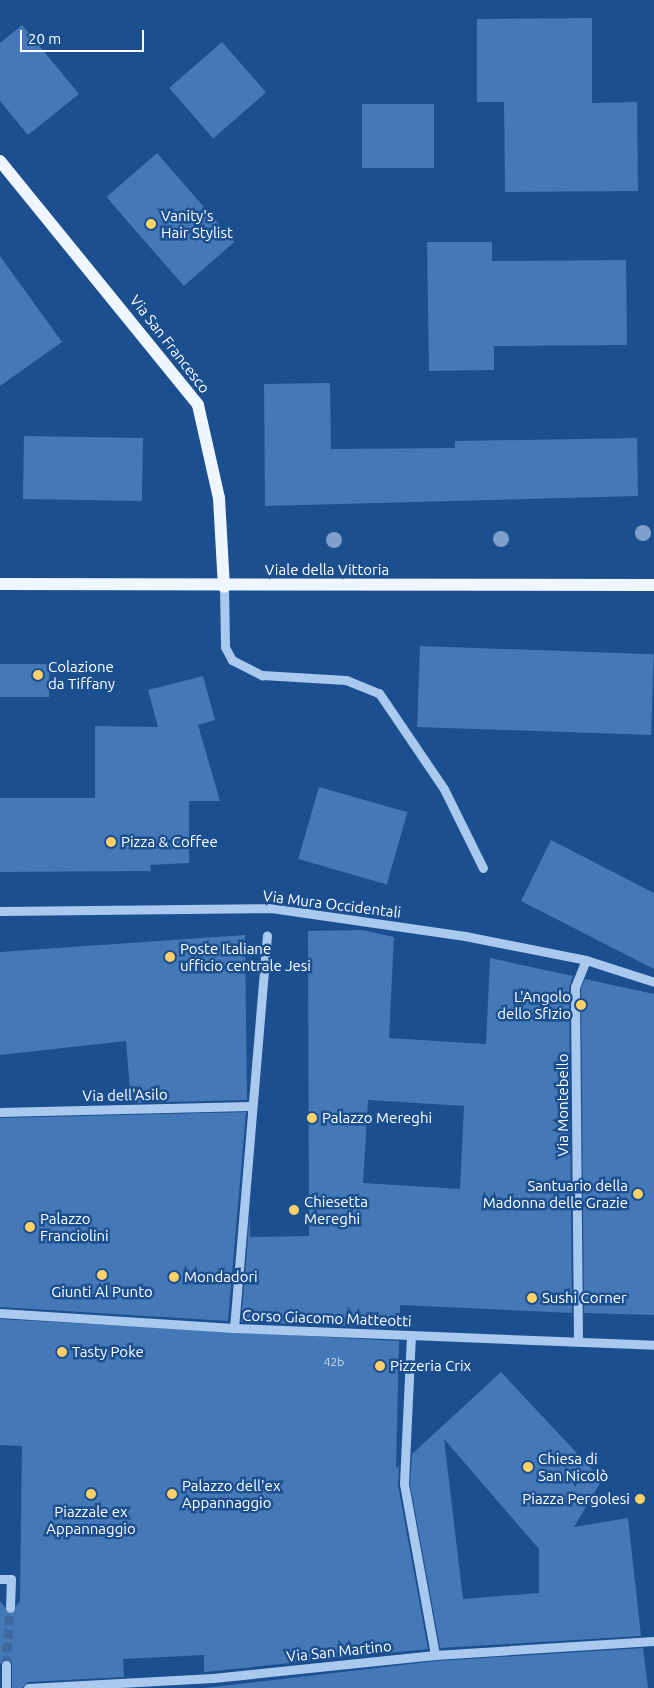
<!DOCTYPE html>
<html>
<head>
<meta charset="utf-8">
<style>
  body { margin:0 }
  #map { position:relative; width:654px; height:1688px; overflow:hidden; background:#1b4f8f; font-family:Ubuntu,sans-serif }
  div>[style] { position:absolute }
  .building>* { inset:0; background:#4478b7; transform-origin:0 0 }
  .minor-tunnel>* { height:9px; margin-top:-4.5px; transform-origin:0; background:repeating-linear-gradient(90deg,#3d69a0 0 9px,transparent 0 13.5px) }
  .minor>* { height:9px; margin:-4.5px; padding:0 4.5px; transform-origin:4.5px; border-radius:4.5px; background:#a9c9ee }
  .major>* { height:12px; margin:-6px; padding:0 6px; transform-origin:6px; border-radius:6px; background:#f0f6ff }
  .trees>* { width:16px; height:16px; margin:-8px; border-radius:50%; background:#7ea0ca }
  .dots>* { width:14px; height:14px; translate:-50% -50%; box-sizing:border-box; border:2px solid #1b4f8f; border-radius:50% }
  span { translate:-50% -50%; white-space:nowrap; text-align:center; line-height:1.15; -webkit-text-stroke:5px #1b4f8f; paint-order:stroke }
  .number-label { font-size:12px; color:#d0dded }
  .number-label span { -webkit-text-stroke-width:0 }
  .poi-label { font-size:15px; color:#fff }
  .left { translate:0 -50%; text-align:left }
  .right { translate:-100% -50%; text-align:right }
  .street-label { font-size:15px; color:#fff }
  .scale { position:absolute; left:20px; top:30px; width:124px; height:22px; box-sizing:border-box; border:2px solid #fff; border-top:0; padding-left:6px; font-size:15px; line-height:18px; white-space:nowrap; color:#fff; -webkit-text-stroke:4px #1b4f8f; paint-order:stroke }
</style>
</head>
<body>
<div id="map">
  <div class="building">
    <i style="clip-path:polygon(592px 18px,592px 103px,637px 102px,638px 191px,505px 192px,504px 102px,477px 102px,477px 19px)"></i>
    <i style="clip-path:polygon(22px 25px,79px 94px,28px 135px,0 101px,0 43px)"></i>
    <i style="left:222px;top:42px;width:67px;height:70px;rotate:49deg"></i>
    <i style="left:362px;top:104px;width:72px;height:64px"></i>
    <i style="left:157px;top:153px;width:118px;height:67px;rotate:49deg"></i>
    <i style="clip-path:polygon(427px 242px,492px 242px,492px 261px,626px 260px,627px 345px,494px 346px,494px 370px,429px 371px)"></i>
    <i style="clip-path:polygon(0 256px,62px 342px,0 386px)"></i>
    <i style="clip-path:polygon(330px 383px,331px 449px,455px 448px,455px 441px,637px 438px,638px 496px,265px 506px,264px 384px)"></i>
    <i style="left:24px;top:436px;width:119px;height:63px;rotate:1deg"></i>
    <i style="left:420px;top:646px;width:234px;height:81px;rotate:2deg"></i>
    <i style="left:0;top:664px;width:49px;height:33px"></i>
    <i style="clip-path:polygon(203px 676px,215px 720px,198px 725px,220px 801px,189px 801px,189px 863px,150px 865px,151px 871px,0 872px,0 798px,95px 798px,95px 726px,158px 727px,148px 690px)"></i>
    <i style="left:319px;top:787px;width:92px;height:75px;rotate:16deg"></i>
    <i style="clip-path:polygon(551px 840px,654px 893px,654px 969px,521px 901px)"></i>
    <i style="clip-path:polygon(evenodd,362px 930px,394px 937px,389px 1038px,486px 1044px,490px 958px,573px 976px,569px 987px,572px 1313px,400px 1305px,400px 1328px,241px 1322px,250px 1213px,250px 1237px,309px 1236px,308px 931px,362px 930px,368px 1100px,464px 1106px,460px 1189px,363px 1183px,368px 1100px)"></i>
    <i style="clip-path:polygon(245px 935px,247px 1100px,131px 1103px,126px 1041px,0 1055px,0 952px)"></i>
    <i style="clip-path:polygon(585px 979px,654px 994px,654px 1315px,584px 1313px,581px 988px)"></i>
    <i style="clip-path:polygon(246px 1112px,228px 1321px,0 1307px,0 1118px)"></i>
    <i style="clip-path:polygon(0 1319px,399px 1341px,396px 1468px,399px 1466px,398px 1485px,428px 1649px,204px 1672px,204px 1655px,123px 1659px,124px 1677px,28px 1682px,22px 1688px,12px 1688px,12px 1662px,6px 1659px,0 1664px,0 1601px,10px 1614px,20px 1601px,22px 1446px,0 1445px)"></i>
    <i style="clip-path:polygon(evenodd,501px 1372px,602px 1480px,574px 1527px,628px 1518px,641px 1636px,440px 1648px,410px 1484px,412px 1454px,501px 1372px,444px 1439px,539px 1549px,539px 1593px,463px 1599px,444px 1439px)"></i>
    <i style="clip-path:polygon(643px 1648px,648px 1688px,204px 1688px,436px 1661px)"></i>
  </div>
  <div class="minor-tunnel">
    <i style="left:6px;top:1665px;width:57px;rotate:-86deg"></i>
  </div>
  <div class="minor">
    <i style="left:224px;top:587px;width:60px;rotate:89deg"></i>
    <i style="left:225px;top:647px;width:15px;rotate:62deg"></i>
    <i style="left:232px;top:660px;width:34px;rotate:27deg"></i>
    <i style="left:262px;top:675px;width:84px;rotate:3.4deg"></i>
    <i style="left:346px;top:680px;width:35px;rotate:22deg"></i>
    <i style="left:379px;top:693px;width:116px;rotate:55.9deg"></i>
    <i style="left:444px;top:789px;width:88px;rotate:63.7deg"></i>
    <i style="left:0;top:911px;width:271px;rotate:-0.6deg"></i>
    <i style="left:271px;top:908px;width:196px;rotate:8.2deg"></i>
    <i style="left:465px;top:936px;width:123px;rotate:11.2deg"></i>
    <i style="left:586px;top:960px;width:71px;rotate:17.9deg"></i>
    <i style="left:0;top:1112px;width:250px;rotate:-1.4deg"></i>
    <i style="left:0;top:1313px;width:234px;rotate:3.7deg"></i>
    <i style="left:234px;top:1328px;width:420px;rotate:2.3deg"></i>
    <i style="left:234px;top:1328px;width:394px;rotate:-85.2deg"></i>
    <i style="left:411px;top:1335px;width:149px;rotate:92.7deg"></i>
    <i style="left:404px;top:1484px;width:174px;rotate:79.7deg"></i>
    <i style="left:578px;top:1341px;width:354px;rotate:-90.5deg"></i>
    <i style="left:575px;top:987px;width:29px;rotate:-68deg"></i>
    <i style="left:0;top:1579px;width:11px"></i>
    <i style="left:11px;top:1579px;width:29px;rotate:92deg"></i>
    <i style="left:6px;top:1688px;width:23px;rotate:-90deg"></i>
    <i style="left:28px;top:1688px;width:185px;rotate:-3.1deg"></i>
    <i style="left:213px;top:1678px;width:223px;rotate:-5.9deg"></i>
    <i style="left:435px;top:1655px;width:219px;rotate:-3.7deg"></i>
  </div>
  <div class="major">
    <i style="left:0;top:161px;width:314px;rotate:50.9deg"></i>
    <i style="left:198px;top:405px;width:95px;rotate:77.3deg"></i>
    <i style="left:219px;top:498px;width:89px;rotate:86.8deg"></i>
    <i style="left:0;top:584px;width:654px;rotate:0.09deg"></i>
  </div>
  <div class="trees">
    <i style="left:643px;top:533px"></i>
    <i style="left:501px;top:539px"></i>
    <i style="left:334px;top:540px"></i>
  </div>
  <div class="dots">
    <i style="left:151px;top:224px;background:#ffd166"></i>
    <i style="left:38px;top:675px;background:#ffd166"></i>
    <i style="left:111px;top:842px;background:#ffd166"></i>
    <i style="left:170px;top:957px;background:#ffd166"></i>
    <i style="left:581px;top:1005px;background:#ffd166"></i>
    <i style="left:312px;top:1118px;background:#ffd166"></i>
    <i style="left:638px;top:1194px;background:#ffd166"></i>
    <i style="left:294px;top:1210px;background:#ffd166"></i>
    <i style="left:30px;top:1227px;background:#ffd166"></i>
    <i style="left:102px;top:1275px;background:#ffd166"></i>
    <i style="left:174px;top:1277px;background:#ffd166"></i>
    <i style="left:532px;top:1298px;background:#ffd166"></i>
    <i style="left:62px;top:1352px;background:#ffd166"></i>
    <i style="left:380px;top:1366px;background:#ffd166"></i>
    <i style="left:528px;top:1467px;background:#ffd166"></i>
    <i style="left:91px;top:1494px;background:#ffd166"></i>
    <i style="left:172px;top:1494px;background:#ffd166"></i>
    <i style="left:640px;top:1499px;background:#ffd166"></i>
  </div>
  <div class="number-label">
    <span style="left:334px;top:1362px">42b</span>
  </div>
  <div class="poi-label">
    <span class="left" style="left:161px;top:224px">Vanity's<br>Hair Stylist</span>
    <span class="left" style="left:48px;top:675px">Colazione<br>da Tiffany</span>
    <span class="left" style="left:121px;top:842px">Pizza &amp; Coffee</span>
    <span class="left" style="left:180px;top:957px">Poste Italiane<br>ufficio centrale Jesi</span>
    <span class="right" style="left:571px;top:1005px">L'Angolo<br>dello Sfizio</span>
    <span class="left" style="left:322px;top:1118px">Palazzo Mereghi</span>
    <span class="right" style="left:628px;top:1194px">Santuario della<br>Madonna delle Grazie</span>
    <span class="left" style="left:304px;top:1210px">Chiesetta<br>Mereghi</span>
    <span class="left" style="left:40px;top:1227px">Palazzo<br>Franciolini</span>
    <span class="left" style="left:184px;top:1277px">Mondadori</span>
    <span style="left:102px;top:1292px">Giunti Al Punto</span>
    <span class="left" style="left:542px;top:1298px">Sushi Corner</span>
    <span class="left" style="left:72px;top:1352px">Tasty Poke</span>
    <span class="left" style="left:390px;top:1366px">Pizzeria Crix</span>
    <span class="left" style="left:538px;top:1467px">Chiesa di<br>San Nicolò</span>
    <span class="left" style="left:182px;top:1494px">Palazzo dell'ex<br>Appannaggio</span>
    <span class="right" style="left:630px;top:1499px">Piazza Pergolesi</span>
    <span style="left:91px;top:1520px">Piazzale ex<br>Appannaggio</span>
  </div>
  <div class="street-label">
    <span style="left:170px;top:344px;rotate:52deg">Via San Francesco</span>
    <span style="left:327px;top:570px">Viale della Vittoria</span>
    <span style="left:332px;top:904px;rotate:7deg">Via Mura Occidentali</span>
    <span style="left:125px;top:1095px;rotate:-1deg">Via dell'Asilo</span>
    <span style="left:563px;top:1105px;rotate:-90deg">Via Montebello</span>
    <span style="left:327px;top:1318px;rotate:2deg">Corso Giacomo Matteotti</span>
    <span style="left:339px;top:1651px;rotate:-6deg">Via San Martino</span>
  </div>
  <div class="scale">20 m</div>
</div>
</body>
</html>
